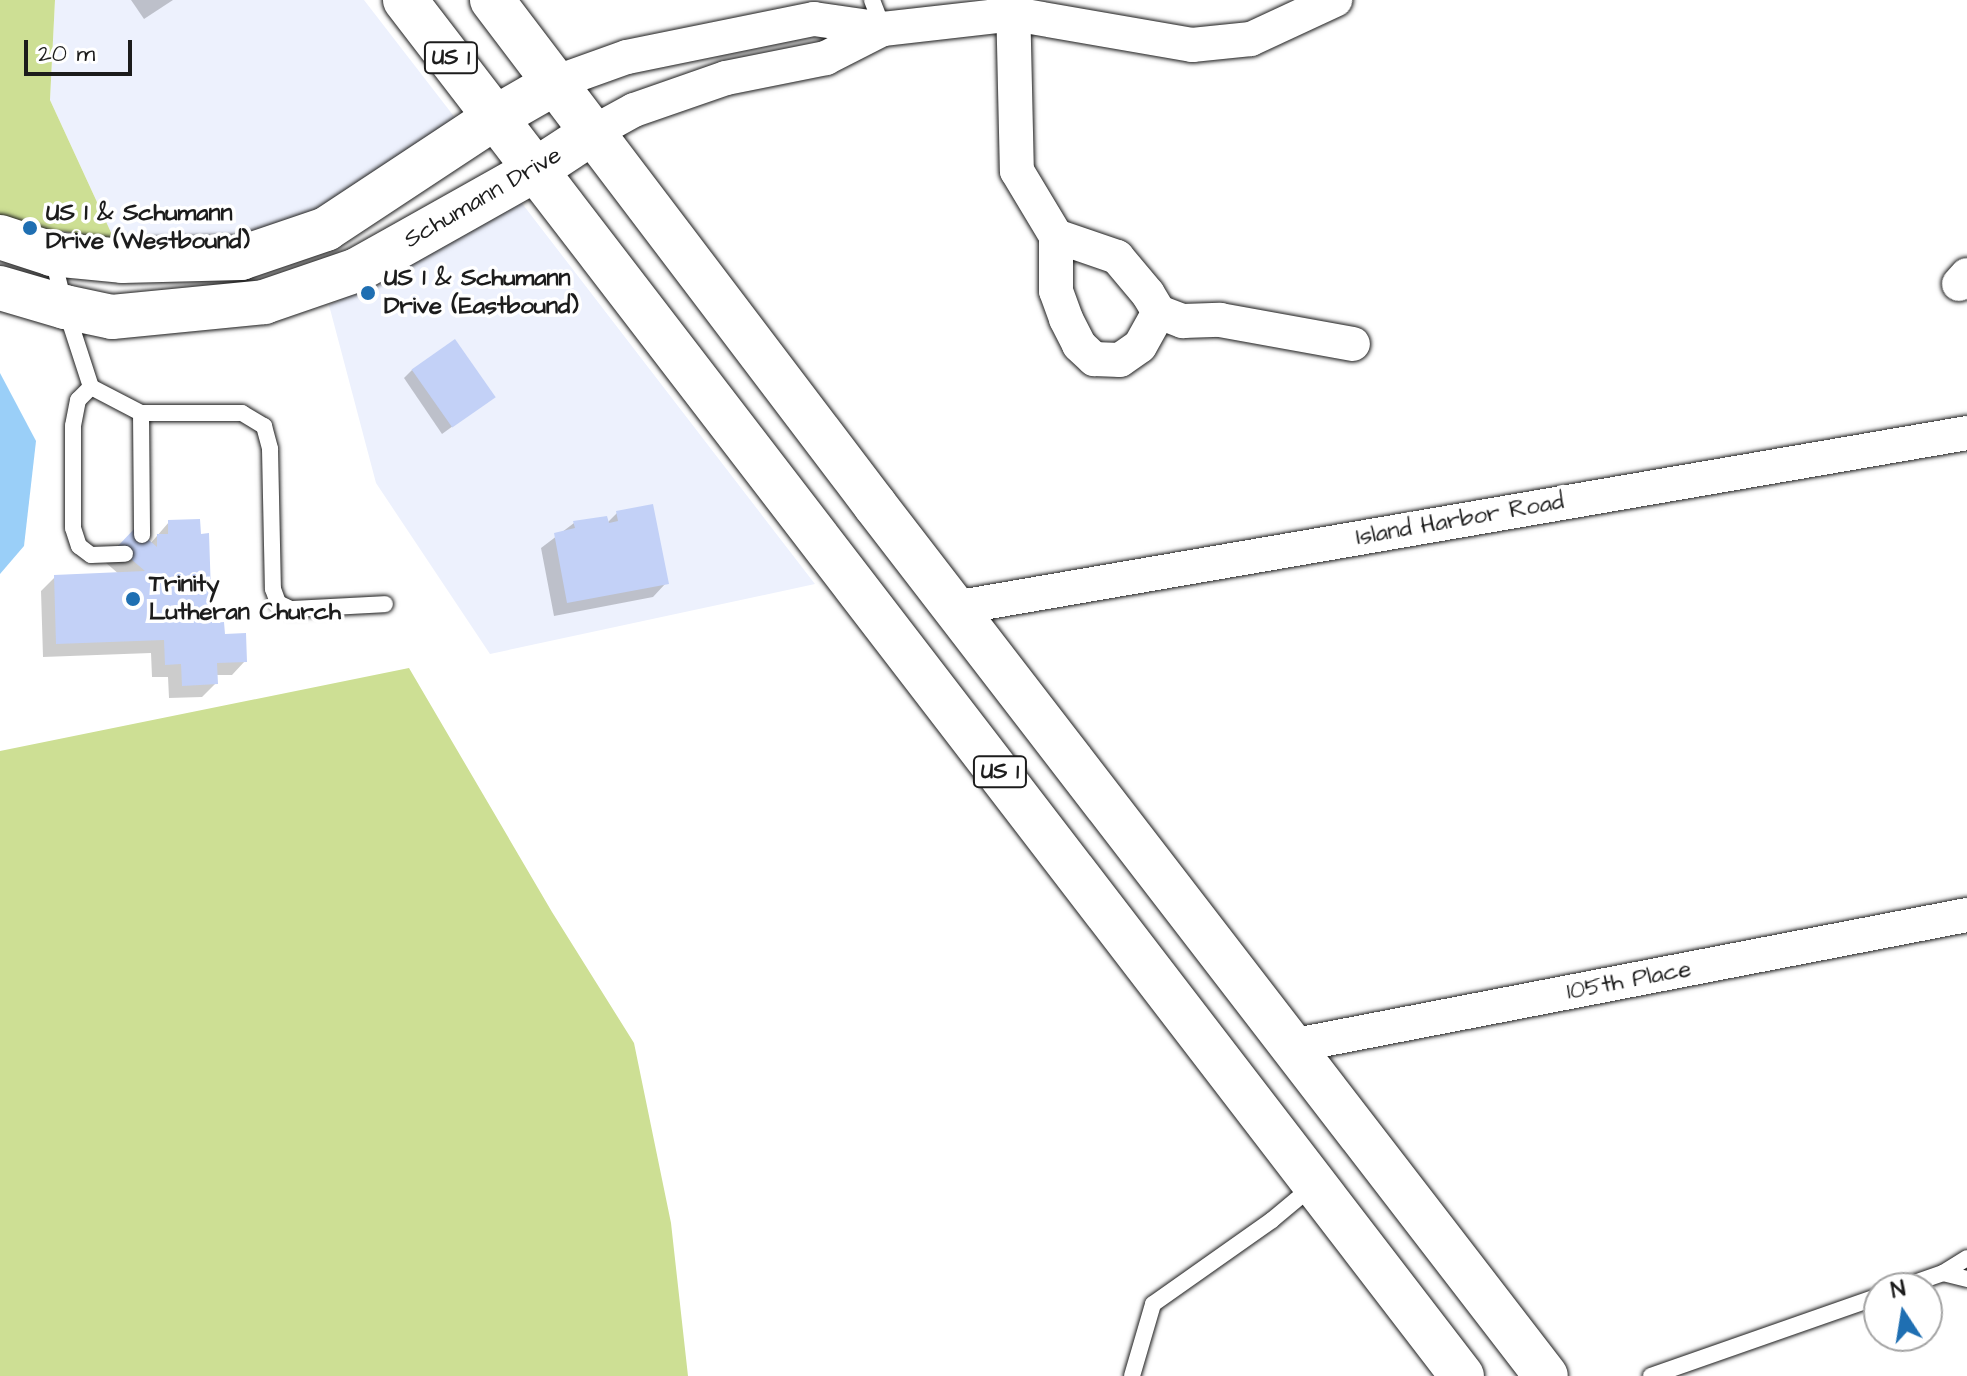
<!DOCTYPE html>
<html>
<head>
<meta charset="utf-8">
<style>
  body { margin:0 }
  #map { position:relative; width:1967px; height:1376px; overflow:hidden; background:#fff; font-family:"Architects Daughter",sans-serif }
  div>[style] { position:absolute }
  .built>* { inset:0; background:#edf1fd }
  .green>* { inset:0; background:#cddf94 }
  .water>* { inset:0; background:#9acff8 }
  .shadow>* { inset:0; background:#0003 }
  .building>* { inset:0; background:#c3d1f7; transform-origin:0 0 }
  .roads { filter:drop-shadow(0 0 2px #1c1c1c) drop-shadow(0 0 2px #1c1c1c) }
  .lane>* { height:16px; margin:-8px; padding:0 8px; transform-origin:8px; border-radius:8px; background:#fff }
  .street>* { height:34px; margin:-17px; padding:0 17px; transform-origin:17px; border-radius:17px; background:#fff }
  .secondary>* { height:44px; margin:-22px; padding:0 22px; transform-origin:22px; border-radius:22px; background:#fff }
  .primary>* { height:44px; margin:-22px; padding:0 22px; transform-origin:22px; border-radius:22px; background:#fff }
  .dots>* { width:22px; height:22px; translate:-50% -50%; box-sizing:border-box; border:4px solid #fff; border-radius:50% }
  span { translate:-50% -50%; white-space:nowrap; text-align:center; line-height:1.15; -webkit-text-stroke:7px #fff; paint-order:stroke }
  .shield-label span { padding:2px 6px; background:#fff; border:2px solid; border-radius:6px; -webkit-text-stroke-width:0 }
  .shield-label { font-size:22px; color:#1c1c1c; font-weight:700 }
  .street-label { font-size:24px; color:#1c1c1c }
  .poi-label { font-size:24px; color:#1c1c1c; font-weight:700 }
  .left { translate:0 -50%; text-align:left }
  .north { position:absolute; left:1863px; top:1272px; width:80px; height:80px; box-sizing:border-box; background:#fff; border:2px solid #a4a4a4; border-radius:50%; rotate:348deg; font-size:22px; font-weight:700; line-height:32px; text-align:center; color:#1c1c1c }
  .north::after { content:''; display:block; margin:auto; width:28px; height:36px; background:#1f6fb2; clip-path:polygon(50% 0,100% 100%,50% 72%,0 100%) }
  .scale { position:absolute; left:24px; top:40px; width:108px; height:36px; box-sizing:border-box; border:4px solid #1c1c1c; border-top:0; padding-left:10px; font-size:24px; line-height:28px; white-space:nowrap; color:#1c1c1c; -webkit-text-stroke:6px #fff; paint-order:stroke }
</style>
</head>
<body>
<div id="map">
  <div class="built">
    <i style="clip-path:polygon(55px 0,364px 0,456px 119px,317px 210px,237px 237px,114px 239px,50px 100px)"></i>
    <i style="clip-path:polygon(521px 202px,815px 584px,490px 654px,376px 483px,329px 305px,398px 272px)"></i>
  </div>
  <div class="green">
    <i style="clip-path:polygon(0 0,55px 0,50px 100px,114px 239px,20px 225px,0 216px)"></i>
    <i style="clip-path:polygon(409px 668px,552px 912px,634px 1043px,671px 1223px,688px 1376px,0 1376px,0 751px)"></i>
  </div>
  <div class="water">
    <i style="clip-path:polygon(0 373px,36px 441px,24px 546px,0 574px)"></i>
  </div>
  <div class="shadow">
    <i style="clip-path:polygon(131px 0,173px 0,144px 19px)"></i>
    <i style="clip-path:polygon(412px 370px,493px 397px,442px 434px,404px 378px)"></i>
    <i style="clip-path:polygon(617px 513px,666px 583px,653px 597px,554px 616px,541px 548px,574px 523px,607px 523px)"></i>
    <i style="clip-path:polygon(169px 522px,210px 625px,245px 661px,232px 675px,215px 675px,216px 683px,202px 697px,169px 698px,168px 677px,152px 677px,151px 653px,43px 657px,41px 591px,55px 577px,120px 575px,105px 562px,150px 544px)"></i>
  </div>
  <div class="building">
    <i style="left:455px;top:339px;width:71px;height:53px;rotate:55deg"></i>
    <i style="clip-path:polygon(653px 504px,669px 584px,567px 603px,554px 533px,575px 528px,573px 521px,607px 516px,609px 523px,618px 521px,616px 511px)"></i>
    <i style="clip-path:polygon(200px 519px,201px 534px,209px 533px,212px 623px,224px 622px,225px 634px,246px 633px,247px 662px,217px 663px,218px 684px,182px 686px,181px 664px,165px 665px,164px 640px,56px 644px,54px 575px,145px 571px,117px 547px,135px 528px,157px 547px,157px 534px,168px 534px,168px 520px)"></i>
  </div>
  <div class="roads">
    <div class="lane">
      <i style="left:872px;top:0;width:31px;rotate:69deg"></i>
      <i style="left:52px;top:255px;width:54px;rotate:76deg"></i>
      <i style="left:65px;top:307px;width:84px;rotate:72deg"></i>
      <i style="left:91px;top:387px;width:56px;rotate:27.5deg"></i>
      <i style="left:141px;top:413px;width:101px"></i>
      <i style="left:242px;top:413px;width:26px;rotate:31deg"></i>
      <i style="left:264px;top:426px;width:24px;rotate:75deg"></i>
      <i style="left:270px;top:449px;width:140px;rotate:88.8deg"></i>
      <i style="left:273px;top:589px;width:15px;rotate:70deg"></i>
      <i style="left:278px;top:603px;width:14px;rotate:25deg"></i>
      <i style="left:291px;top:609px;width:94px;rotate:-3deg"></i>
      <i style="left:91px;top:387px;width:18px;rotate:135deg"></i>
      <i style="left:78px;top:400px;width:26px;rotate:101deg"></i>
      <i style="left:73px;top:426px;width:102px;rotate:90deg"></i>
      <i style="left:73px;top:528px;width:19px;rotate:72deg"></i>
      <i style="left:79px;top:546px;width:15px;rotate:37deg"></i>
      <i style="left:91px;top:555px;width:34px;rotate:-2deg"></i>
      <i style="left:141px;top:413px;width:122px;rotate:89.5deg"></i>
      <i style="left:1943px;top:1273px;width:25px;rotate:14deg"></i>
      <i style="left:1900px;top:1288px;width:46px;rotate:-19.2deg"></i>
      <i style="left:1943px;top:1273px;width:28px;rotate:-32deg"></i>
      <i style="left:1132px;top:1376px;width:75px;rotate:-73.7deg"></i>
      <i style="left:1153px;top:1304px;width:146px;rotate:-35.2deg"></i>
      <i style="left:1272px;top:1220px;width:55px;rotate:-39.8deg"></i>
      <i style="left:1651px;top:1376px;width:242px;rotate:-19.3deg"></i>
    </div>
    <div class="street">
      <i style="left:1013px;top:0;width:171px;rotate:88.7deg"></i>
      <i style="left:1017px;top:171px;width:76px;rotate:59deg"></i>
      <i style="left:1056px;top:236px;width:55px;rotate:90deg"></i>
      <i style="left:1056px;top:291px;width:30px;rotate:70deg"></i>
      <i style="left:1066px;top:319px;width:29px;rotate:63deg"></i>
      <i style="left:1079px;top:345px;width:21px;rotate:43deg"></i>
      <i style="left:1094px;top:359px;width:26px;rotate:2deg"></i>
      <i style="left:1120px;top:360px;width:24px;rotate:-35deg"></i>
      <i style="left:1140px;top:346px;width:39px;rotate:-61deg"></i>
      <i style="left:557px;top:82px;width:74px;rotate:-19.7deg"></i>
      <i style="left:627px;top:57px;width:191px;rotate:-11.5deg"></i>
      <i style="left:814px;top:19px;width:70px;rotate:8.2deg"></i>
      <i style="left:883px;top:29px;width:132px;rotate:-6.5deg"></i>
      <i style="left:1014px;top:14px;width:181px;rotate:9.9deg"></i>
      <i style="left:1192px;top:45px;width:59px;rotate:-5.8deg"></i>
      <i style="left:1251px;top:39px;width:93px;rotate:-24.9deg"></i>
      <i style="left:592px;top:133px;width:48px;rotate:-28.7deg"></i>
      <i style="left:634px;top:110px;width:97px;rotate:-19.2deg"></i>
      <i style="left:726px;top:78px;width:102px;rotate:-11.3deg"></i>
      <i style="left:826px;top:58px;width:64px;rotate:-27deg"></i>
      <i style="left:1056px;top:236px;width:65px;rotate:19deg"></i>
      <i style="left:1117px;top:257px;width:48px;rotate:50deg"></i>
      <i style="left:1148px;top:294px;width:21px;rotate:59deg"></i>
      <i style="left:1159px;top:312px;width:26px;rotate:21deg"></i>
      <i style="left:1183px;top:321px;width:37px;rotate:-2deg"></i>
      <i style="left:1220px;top:320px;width:135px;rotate:10.2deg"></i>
      <i style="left:1959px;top:284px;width:12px;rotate:-48deg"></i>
      <i style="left:954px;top:608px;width:1028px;rotate:-9.8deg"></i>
      <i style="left:1291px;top:1046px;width:689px;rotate:-10.97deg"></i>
    </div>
    <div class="secondary">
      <i style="left:0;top:237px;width:55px;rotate:18.1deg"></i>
      <i style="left:52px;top:254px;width:70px;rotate:5.7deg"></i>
      <i style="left:122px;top:261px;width:119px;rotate:-1.4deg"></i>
      <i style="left:241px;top:258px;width:90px;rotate:-18.8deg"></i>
      <i style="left:326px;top:229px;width:204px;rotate:-33.4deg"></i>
      <i style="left:496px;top:117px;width:70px;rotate:-29.8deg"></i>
      <i style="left:0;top:288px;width:68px;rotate:16.3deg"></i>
      <i style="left:65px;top:307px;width:48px;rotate:12deg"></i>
      <i style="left:112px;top:317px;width:153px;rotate:-5.6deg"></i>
      <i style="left:264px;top:302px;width:98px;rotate:-19deg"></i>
      <i style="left:357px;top:270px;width:206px;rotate:-29.3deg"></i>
      <i style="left:537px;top:169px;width:66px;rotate:-33.2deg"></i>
    </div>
    <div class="primary">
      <i style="left:405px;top:0;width:1735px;rotate:52.47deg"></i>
      <i style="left:492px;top:0;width:634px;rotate:52.82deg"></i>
      <i style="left:875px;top:505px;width:1099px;rotate:52.39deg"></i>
    </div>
  </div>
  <div class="dots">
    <i style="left:30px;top:228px;background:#1f6fb2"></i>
    <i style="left:368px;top:293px;background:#1f6fb2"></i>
    <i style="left:133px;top:599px;background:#1f6fb2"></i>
  </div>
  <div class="shield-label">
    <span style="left:451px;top:58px">US 1</span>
    <span style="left:1000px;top:772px">US 1</span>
  </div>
  <div class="street-label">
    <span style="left:483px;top:198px;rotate:-30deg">Schumann Drive</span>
    <span style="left:1460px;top:520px;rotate:-10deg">Island Harbor Road</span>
    <span style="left:1629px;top:981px;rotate:-11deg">105th Place</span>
  </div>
  <div class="poi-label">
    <span class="left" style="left:46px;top:228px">US 1 &amp; Schumann<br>Drive (Westbound)</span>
    <span class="left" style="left:384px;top:293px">US 1 &amp; Schumann<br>Drive (Eastbound)</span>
    <span class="left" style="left:149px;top:599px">Trinity<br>Lutheran Church</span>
  </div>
  <div class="north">N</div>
  <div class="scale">20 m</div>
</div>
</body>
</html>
